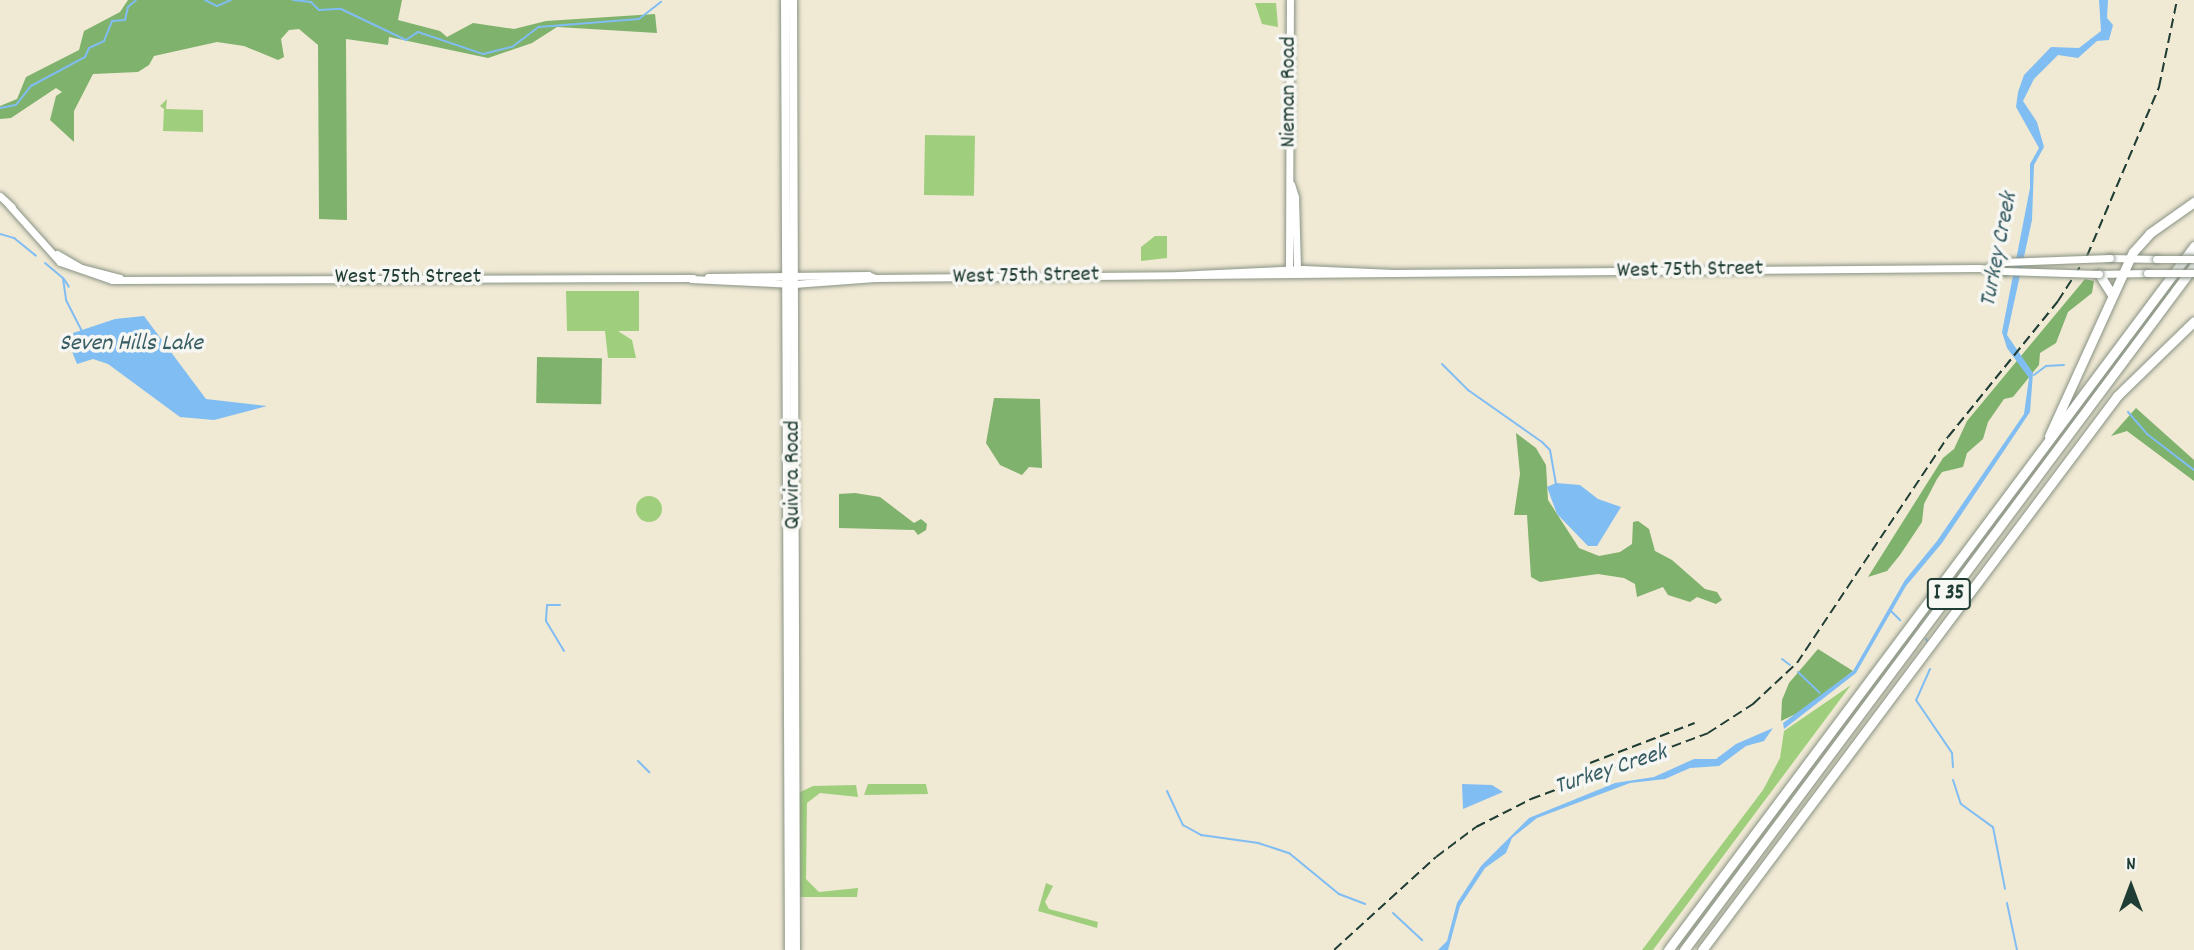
<!DOCTYPE html>
<html>
<head>
<meta charset="utf-8">
<style>
  body { margin:0 }
  #map { position:relative; width:2194px; height:950px; overflow:hidden; background:#f0e9d4; font-family:Dekko,sans-serif }
  div>[style] { position:absolute }
  .green>* { inset:0; background:#9fcf7d; transform-origin:0 0 }
  .round { border-radius:50% }
  .forest>* { inset:0; background:#7fb26c; transform-origin:0 0 }
  .water>* { inset:0; background:#80bdf3 }
  .stream>* { height:2px; margin:-1px; padding:0 1px; transform-origin:1px; border-radius:1px; background:#80bdf3 }
  .roads { filter:drop-shadow(0 0 2px #889384) drop-shadow(0 0 2px #889384) }
  .secondary>* { height:7px; margin:-3.5px; padding:0 3.5px; transform-origin:3.5px; border-radius:3.5px; background:#fff }
  .primary>* { height:8px; margin:-4px; padding:0 4px; transform-origin:4px; border-radius:4px; background:#fff }
  .motorway>* { height:9px; margin:-4.5px; padding:0 4.5px; transform-origin:4.5px; border-radius:4.5px; background:#fff }
  .rail>* { height:2px; margin-top:-1px; transform-origin:0; background:repeating-linear-gradient(90deg,#1f3d34 0 10px,transparent 0 15px) }
  .bridges { filter:drop-shadow(0 0 2px #889384) drop-shadow(0 0 2px #889384) }
  .secondary-bridge>* { height:7px; margin:-3.5px; padding:0 3.5px; transform-origin:3.5px; border-radius:3.5px; background:#fff }
  span { translate:-50% -50%; white-space:nowrap; text-align:center; line-height:1.15; -webkit-text-stroke:7px #f6f6f2; paint-order:stroke }
  .shield-label span { padding:2px 5px; background:#f6f6f2; border:2px solid; border-radius:5px; -webkit-text-stroke-width:0 }
  .shield-label { font-size:21px; color:#1f3d34; font-weight:700 }
  .street-label { font-size:23px; color:#1f3d34 }
  .water-label { font-size:24px; color:#375d64; font-style:italic }
  .north { position:absolute; left:2096px; top:852px; width:70px; height:70px; -webkit-text-stroke:5px #f6f6f2; paint-order:stroke; rotate:0deg; font-size:19px; font-weight:700; line-height:28px; text-align:center; color:#1f3d34 }
  .north::after { content:''; display:block; margin:auto; width:24px; height:32px; background:#1f3d34; clip-path:polygon(50% 0,100% 100%,50% 72%,0 100%) }
</style>
</head>
<body>
<div id="map">
  <div class="green">
    <i style="clip-path:polygon(1255px 3px,1276px 3px,1278px 27px,1262px 24px)"></i>
    <i style="clip-path:polygon(167px 99px,166px 109px,203px 110px,203px 132px,163px 131px,164px 109px,160px 106px)"></i>
    <i style="left:925px;top:135px;width:50px;height:60px;rotate:1deg"></i>
    <i style="clip-path:polygon(1155px 236px,1167px 236px,1167px 258px,1141px 261px,1141px 247px)"></i>
    <i style="clip-path:polygon(566px 291px,639px 291px,639px 331px,618px 331px,632px 340px,636px 358px,608px 358px,605px 331px,567px 331px)"></i>
    <i class="round" style="left:636px;top:496px;width:26px;height:26px"></i>
    <i style="clip-path:polygon(1851px 685px,1653px 950px,1642px 950px,1763px 790px,1780px 758px,1784px 731px)"></i>
    <i style="clip-path:polygon(868px 784px,926px 784px,928px 794px,864px 795px)"></i>
    <i style="clip-path:polygon(856px 785px,858px 797px,820px 793px,807px 803px,806px 879px,819px 892px,858px 888px,857px 897px,800px 897px,798px 793px,813px 786px)"></i>
    <i style="clip-path:polygon(1046px 883px,1053px 886px,1045px 902px,1049px 909px,1098px 922px,1097px 928px,1038px 911px)"></i>
  </div>
  <div class="forest">
    <i style="clip-path:polygon(128px 0,402px 0,398px 20px,440px 31px,447px 37px,473px 23px,514px 29px,546px 21px,655px 14px,657px 33px,557px 27px,532px 43px,488px 58px,389px 37px,388px 45px,346px 39px,347px 220px,319px 219px,318px 45px,299px 29px,289px 30px,281px 39px,284px 57px,278px 60px,244px 46px,217px 42px,154px 56px,149px 65px,138px 72px,93px 74px,74px 111px,74px 142px,50px 120px,56px 96px,62px 92px,56px 88px,11px 118px,0 119px,0 106px,17px 99px,26px 77px,79px 50px,84px 31px,120px 12px)"></i>
    <i style="clip-path:polygon(2085px 279px,2094px 281px,2092px 293px,2068px 312px,2056px 343px,2040px 353px,2039px 365px,2013px 397px,2004px 399px,1988px 422px,1983px 439px,1967px 453px,1963px 467px,1942px 472px,1937px 479px,1924px 504px,1922px 522px,1900px 555px,1887px 571px,1868px 577px,1943px 458px,1954px 449px,1967px 421px)"></i>
    <i style="left:537px;top:357px;width:65px;height:46px;rotate:1deg"></i>
    <i style="clip-path:polygon(994px 398px,1040px 399px,1042px 468px,1029px 467px,1022px 475px,1000px 465px,986px 443px)"></i>
    <i style="clip-path:polygon(2136px 408px,2194px 460px,2194px 481px,2127px 431px,2111px 436px)"></i>
    <i style="clip-path:polygon(1516px 433px,1536px 448px,1546px 465px,1548px 500px,1579px 548px,1599px 556px,1620px 552px,1632px 544px,1633px 522px,1638px 521px,1649px 529px,1655px 551px,1672px 560px,1705px 589px,1717px 592px,1722px 600px,1716px 604px,1697px 597px,1690px 602px,1668px 595px,1663px 587px,1637px 597px,1635px 584px,1624px 578px,1598px 574px,1540px 582px,1531px 577px,1527px 515px,1514px 515px,1520px 474px)"></i>
    <i style="clip-path:polygon(855px 493px,880px 497px,914px 523px,921px 519px,927px 524px,926px 530px,918px 535px,914px 530px,839px 528px,839px 494px)"></i>
    <i style="clip-path:polygon(1818px 649px,1853px 671px,1802px 711px,1781px 721px,1782px 700px,1789px 683px)"></i>
  </div>
  <div class="water">
    <i style="clip-path:polygon(2099px 0,2108px 0,2107px 18px,2113px 25px,2109px 40px,2097px 41px,2078px 58px,2058px 55px,2034px 79px,2023px 101px,2037px 122px,2044px 147px,2034px 165px,2032px 220px,2007px 335px,2033px 373px,2030px 412px,1942px 543px,1906px 586px,1856px 673px,1784px 729px,1783px 723px,1853px 671px,1905px 580px,1937px 541px,2024px 414px,2029px 378px,2007px 348px,2002px 332px,2030px 188px,2030px 164px,2039px 148px,2016px 107px,2018px 92px,2024px 75px,2051px 47px,2079px 48px,2101px 31px)"></i>
    <i style="clip-path:polygon(144px 316px,206px 399px,267px 406px,214px 420px,180px 417px,108px 364px,93px 359px,77px 364px,71px 349px,73px 333px,115px 319px)"></i>
    <i style="clip-path:polygon(1556px 483px,1580px 485px,1598px 499px,1621px 507px,1597px 546px,1588px 546px,1557px 514px,1547px 487px)"></i>
    <i style="clip-path:polygon(1773px 728px,1764px 741px,1746px 746px,1719px 766px,1690px 768px,1665px 779px,1630px 783px,1537px 818px,1512px 838px,1506px 853px,1485px 868px,1460px 906px,1448px 950px,1438px 950px,1447px 941px,1457px 903px,1481px 866px,1529px 818px,1615px 783px,1654px 777px,1694px 759px,1716px 759px,1736px 744px)"></i>
    <i style="clip-path:polygon(1462px 784px,1492px 785px,1503px 792px,1463px 809px)"></i>
  </div>
  <div class="stream">
    <i style="left:205px;top:0;width:13px;rotate:27deg"></i>
    <i style="left:217px;top:6px;width:15px;rotate:-23deg"></i>
    <i style="left:293px;top:0;width:18px;rotate:6deg"></i>
    <i style="left:311px;top:2px;width:11px;rotate:45deg"></i>
    <i style="left:319px;top:10px;width:22px;rotate:-3deg"></i>
    <i style="left:341px;top:9px;width:72px;rotate:25.5deg"></i>
    <i style="left:406px;top:40px;width:14px;rotate:-34deg"></i>
    <i style="left:418px;top:32px;width:69px;rotate:18.7deg"></i>
    <i style="left:483px;top:54px;width:30px;rotate:-14deg"></i>
    <i style="left:512px;top:47px;width:34px;rotate:-37deg"></i>
    <i style="left:539px;top:27px;width:100px;rotate:-4.6deg"></i>
    <i style="left:639px;top:19px;width:28px;rotate:-38deg"></i>
    <i style="left:0;top:108px;width:16px;rotate:-11deg"></i>
    <i style="left:16px;top:105px;width:24px;rotate:-52deg"></i>
    <i style="left:31px;top:86px;width:61px;rotate:-28.2deg"></i>
    <i style="left:85px;top:57px;width:10px;rotate:-66deg"></i>
    <i style="left:89px;top:48px;width:17px;rotate:-25deg"></i>
    <i style="left:104px;top:41px;width:22px;rotate:-68deg"></i>
    <i style="left:112px;top:21px;width:13px;rotate:-4deg"></i>
    <i style="left:125px;top:20px;width:13px;rotate:-77deg"></i>
    <i style="left:128px;top:7px;width:11px;rotate:-41deg"></i>
    <i style="left:0;top:234px;width:15px;rotate:16deg"></i>
    <i style="left:14px;top:238px;width:28px;rotate:39deg"></i>
    <i style="left:45px;top:263px;width:23px;rotate:40deg"></i>
    <i style="left:63px;top:278px;width:22px;rotate:82deg"></i>
    <i style="left:66px;top:300px;width:34px;rotate:63deg"></i>
    <i style="left:64px;top:279px;width:9px;rotate:58deg"></i>
    <i style="left:1442px;top:364px;width:37px;rotate:45deg"></i>
    <i style="left:1468px;top:390px;width:90px;rotate:35.1deg"></i>
    <i style="left:1542px;top:442px;width:11px;rotate:45deg"></i>
    <i style="left:1550px;top:450px;width:34px;rotate:80deg"></i>
    <i style="left:2034px;top:375px;width:15px;rotate:-37deg"></i>
    <i style="left:2046px;top:366px;width:18px;rotate:-3deg"></i>
    <i style="left:2128px;top:412px;width:29px;rotate:49deg"></i>
    <i style="left:2147px;top:434px;width:59px;rotate:37.5deg"></i>
    <i style="left:560px;top:605px;width:13px;rotate:180deg"></i>
    <i style="left:547px;top:605px;width:16px;rotate:94deg"></i>
    <i style="left:546px;top:621px;width:35px;rotate:59deg"></i>
    <i style="left:1891px;top:611px;width:13px;rotate:45deg"></i>
    <i style="left:1926px;top:639px;width:2px;rotate:63deg"></i>
    <i style="left:1782px;top:659px;width:10px;rotate:37deg"></i>
    <i style="left:1930px;top:669px;width:34px;rotate:114deg"></i>
    <i style="left:1916px;top:700px;width:64px;rotate:55.8deg"></i>
    <i style="left:1952px;top:753px;width:14px;rotate:86deg"></i>
    <i style="left:1798px;top:672px;width:30px;rotate:44deg"></i>
    <i style="left:638px;top:761px;width:16px;rotate:45deg"></i>
    <i style="left:1953px;top:780px;width:25px;rotate:72deg"></i>
    <i style="left:1961px;top:804px;width:39px;rotate:36deg"></i>
    <i style="left:1993px;top:827px;width:63px;rotate:79deg"></i>
    <i style="left:1167px;top:791px;width:38px;rotate:65deg"></i>
    <i style="left:1183px;top:825px;width:21px;rotate:29deg"></i>
    <i style="left:1201px;top:835px;width:58px;rotate:8deg"></i>
    <i style="left:1258px;top:843px;width:33px;rotate:18deg"></i>
    <i style="left:1289px;top:853px;width:65px;rotate:39.4deg"></i>
    <i style="left:1339px;top:894px;width:28px;rotate:21deg"></i>
    <i style="left:2007px;top:903px;width:48px;rotate:78deg"></i>
    <i style="left:1393px;top:913px;width:40px;rotate:43deg"></i>
  </div>
  <div class="roads">
    <div class="secondary">
      <i style="left:1291px;top:184px;width:14px;rotate:73deg"></i>
      <i style="left:1295px;top:197px;width:72px;rotate:88.4deg"></i>
      <i style="left:0;top:196px;width:16px;rotate:43deg"></i>
      <i style="left:9px;top:205px;width:76px;rotate:48.2deg"></i>
      <i style="left:60px;top:262px;width:55px;rotate:19.1deg"></i>
      <i style="left:112px;top:280px;width:581px;rotate:-0.2deg"></i>
      <i style="left:57px;top:254px;width:28px;rotate:30deg"></i>
      <i style="left:81px;top:268px;width:40px;rotate:14.4deg"></i>
      <i style="left:2110px;top:258px;width:46px;rotate:1.2deg"></i>
      <i style="left:1987px;top:268px;width:18px;rotate:-19deg"></i>
      <i style="left:1289px;top:270px;width:270px;rotate:-89.8deg"></i>
      <i style="left:2099px;top:274px;width:48px;rotate:-1.2deg"></i>
      <i style="left:1178px;top:275px;width:125px;rotate:-2.7deg"></i>
      <i style="left:1303px;top:269px;width:90px;rotate:2.5deg"></i>
      <i style="left:708px;top:277px;width:160px;rotate:-0.7deg"></i>
      <i style="left:868px;top:275px;width:8px;rotate:23deg"></i>
      <i style="left:691px;top:279px;width:103px;rotate:2.8deg"></i>
      <i style="left:794px;top:284px;width:81px;rotate:-4.2deg"></i>
      <i style="left:875px;top:278px;width:518px;rotate:-0.55deg"></i>
      <i style="left:1393px;top:273px;width:586px;rotate:-0.49deg"></i>
      <i style="left:1979px;top:268px;width:25px;rotate:7deg"></i>
    </div>
    <div class="primary">
      <i style="left:785px;top:0;width:950px;rotate:89.76deg"></i>
      <i style="left:793px;top:0;width:950px;rotate:89.82deg"></i>
    </div>
    <div class="motorway">
      <i style="left:2099px;top:274px;width:25px;rotate:58deg"></i>
      <i style="left:2049px;top:436px;width:202px;rotate:-65.5deg"></i>
      <i style="left:2133px;top:252px;width:25px;rotate:-48deg"></i>
      <i style="left:2150px;top:233px;width:54px;rotate:-35.2deg"></i>
      <i style="left:1668px;top:950px;width:879px;rotate:-53.23deg"></i>
      <i style="left:1684px;top:950px;width:853px;rotate:-53.29deg"></i>
      <i style="left:1702px;top:950px;width:692px;rotate:-53.16deg"></i>
      <i style="left:2117px;top:396px;width:107px;rotate:-44.2deg"></i>
    </div>
  </div>
  <div class="rail">
    <i style="left:1590px;top:763px;width:112px;rotate:-20.9deg"></i>
    <i style="left:1334px;top:950px;width:138px;rotate:-42.4deg"></i>
    <i style="left:1436px;top:857px;width:50px;rotate:-36.9deg"></i>
    <i style="left:1476px;top:827px;width:62px;rotate:-27deg"></i>
    <i style="left:1531px;top:799px;width:189px;rotate:-20.4deg"></i>
    <i style="left:1708px;top:733px;width:54px;rotate:-32.8deg"></i>
    <i style="left:1753px;top:704px;width:60px;rotate:-43deg"></i>
    <i style="left:1797px;top:663px;width:272px;rotate:-56.3deg"></i>
    <i style="left:1948px;top:437px;width:175px;rotate:-51deg"></i>
    <i style="left:2058px;top:301px;width:54px;rotate:-57.2deg"></i>
    <i style="left:2087px;top:256px;width:184px;rotate:-66.9deg"></i>
    <i style="left:2159px;top:87px;width:89px;rotate:-78.3deg"></i>
  </div>
  <div class="bridges">
    <div class="secondary-bridge">
      <i style="left:2156px;top:259px;width:38px"></i>
      <i style="left:2004px;top:262px;width:106px;rotate:-2.2deg"></i>
      <i style="left:2004px;top:271px;width:95px;rotate:1.8deg"></i>
      <i style="left:2147px;top:273px;width:47px"></i>
    </div>
  </div>
  <div class="shield-label">
    <span style="left:1949px;top:594px">I 35</span>
  </div>
  <div class="street-label">
    <span style="left:1290px;top:92px;rotate:-90deg">Nieman Road</span>
    <span style="left:1690px;top:271px;rotate:-1deg">West 75th Street</span>
    <span style="left:1026px;top:277px;rotate:-1deg">West 75th Street</span>
    <span style="left:408px;top:278px">West 75th Street</span>
    <span style="left:794px;top:475px;rotate:-90deg">Quivira Road</span>
  </div>
  <div class="water-label">
    <span style="left:2000px;top:250px;rotate:-79deg">Turkey Creek</span>
    <span style="left:131px;top:345px">Seven Hills Lake</span>
    <span style="left:1611px;top:771px;rotate:-18deg">Turkey Creek</span>
  </div>
  <div class="north">N</div>
</div>
</body>
</html>
